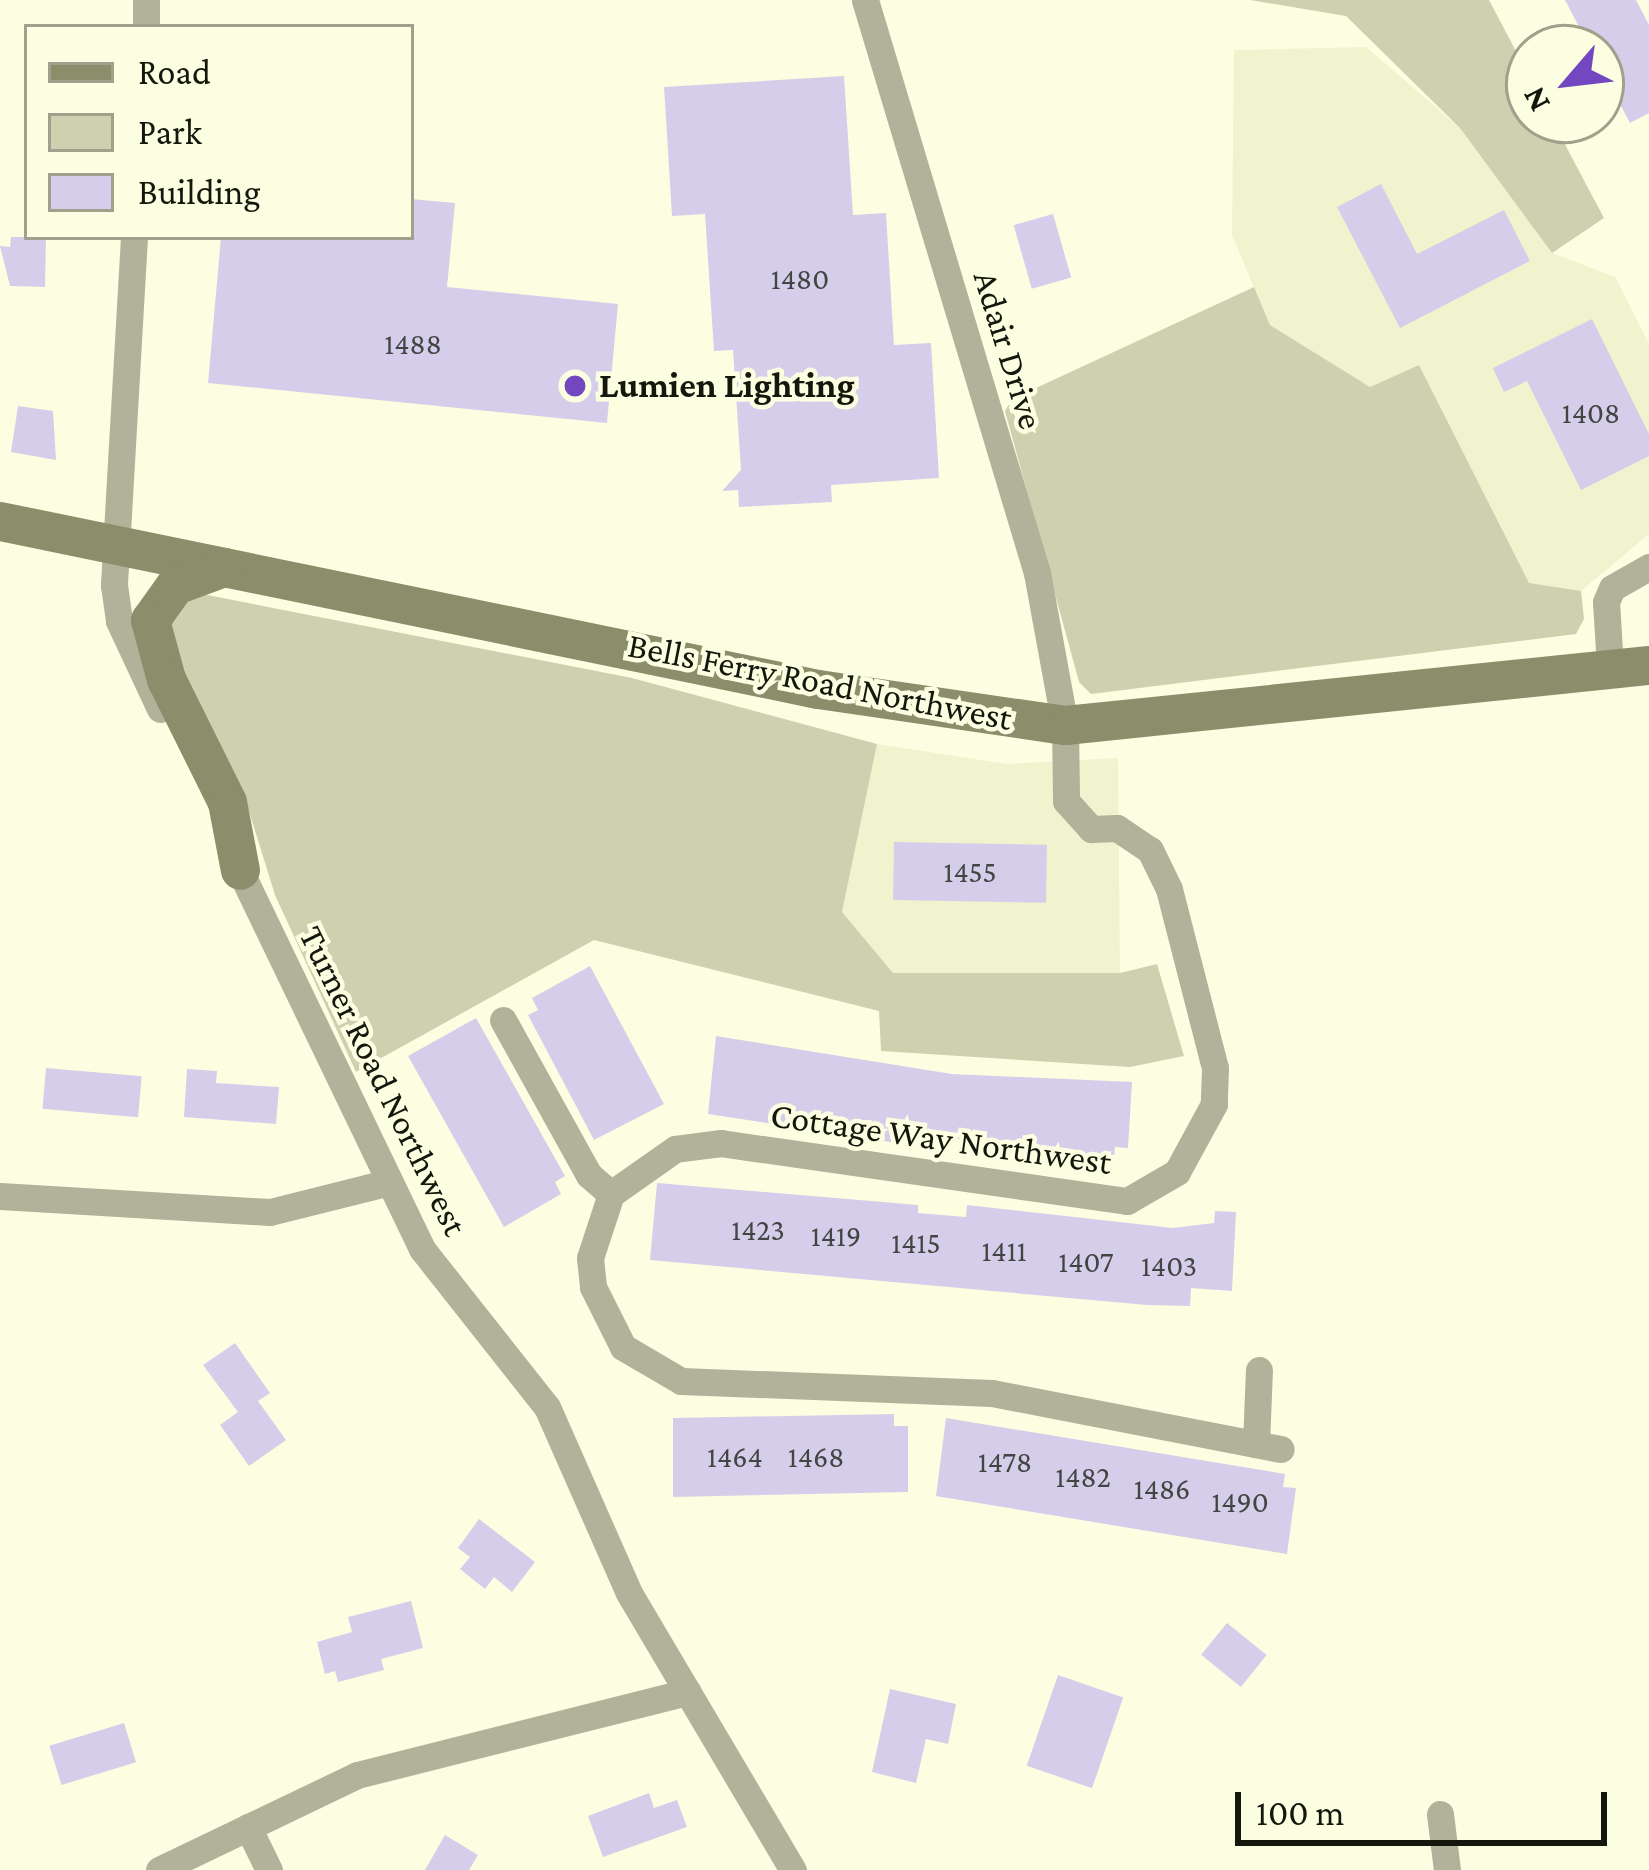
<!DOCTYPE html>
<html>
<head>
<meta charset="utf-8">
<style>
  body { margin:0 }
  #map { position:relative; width:1649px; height:1870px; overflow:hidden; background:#fcfee1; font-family:"Crimson Pro",serif }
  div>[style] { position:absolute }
  .built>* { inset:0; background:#f1f2ce }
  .green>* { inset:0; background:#ced0af }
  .building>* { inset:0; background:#d5ceea; transform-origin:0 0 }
  .street>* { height:27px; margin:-13.5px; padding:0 13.5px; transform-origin:13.5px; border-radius:13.5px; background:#b0b29a }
  .secondary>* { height:39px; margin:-19.5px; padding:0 19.5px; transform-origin:19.5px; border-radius:19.5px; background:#8b8e6a }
  .dots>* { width:33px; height:33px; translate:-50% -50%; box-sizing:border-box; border:6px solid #fcfee1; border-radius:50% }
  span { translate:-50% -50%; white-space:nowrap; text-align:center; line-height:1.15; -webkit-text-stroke:9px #fcfee1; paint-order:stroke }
  .number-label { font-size:30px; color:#454444 }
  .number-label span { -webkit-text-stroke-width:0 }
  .street-label { font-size:36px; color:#15160c }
  .poi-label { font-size:36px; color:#15160c; font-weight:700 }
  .left { translate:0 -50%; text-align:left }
  .legend { position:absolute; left:24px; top:24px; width:390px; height:216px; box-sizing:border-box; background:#fcfee1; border:3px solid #a0a18c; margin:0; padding:15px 21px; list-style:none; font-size:36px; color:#15160c }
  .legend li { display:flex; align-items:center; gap:24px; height:60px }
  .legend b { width:60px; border:3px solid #a0a18c }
  .north { position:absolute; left:1505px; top:24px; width:120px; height:120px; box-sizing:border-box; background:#fcfee1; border:3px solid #a0a18c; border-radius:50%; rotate:242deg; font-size:33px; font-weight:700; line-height:48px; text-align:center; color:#15160c }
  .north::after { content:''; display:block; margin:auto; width:42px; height:54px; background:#7347bf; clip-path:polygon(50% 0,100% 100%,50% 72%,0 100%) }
  .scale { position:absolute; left:1235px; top:1792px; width:372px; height:54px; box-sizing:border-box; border:6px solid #15160c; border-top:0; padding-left:15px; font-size:36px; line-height:42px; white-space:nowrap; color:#15160c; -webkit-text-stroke:9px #fcfee1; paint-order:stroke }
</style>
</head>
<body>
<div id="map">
  <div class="built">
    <i style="clip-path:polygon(1366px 47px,1460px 128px,1552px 253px,1615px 277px,1649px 344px,1649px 534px,1581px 591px,1529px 584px,1419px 365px,1370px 387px,1270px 325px,1232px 235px,1234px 50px)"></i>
    <i style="clip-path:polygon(877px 744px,1007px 764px,1118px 758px,1120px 973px,893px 973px,842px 912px)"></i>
  </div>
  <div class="green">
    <i style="clip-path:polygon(1250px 0,1489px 0,1529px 76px,1529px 120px,1552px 120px,1604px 218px,1552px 253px,1460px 128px,1346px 16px)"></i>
    <i style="clip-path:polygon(1254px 287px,1270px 325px,1370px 387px,1419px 365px,1529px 583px,1581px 591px,1584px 619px,1576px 634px,1091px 694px,1079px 682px,1005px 411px,1012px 399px)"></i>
    <i style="clip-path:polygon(197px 593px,632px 678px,877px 744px,842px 912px,893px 973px,1120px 973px,1157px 964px,1184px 1056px,1130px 1067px,881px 1051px,879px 1011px,594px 940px,356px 1072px,275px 895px,243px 792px,171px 651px,166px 622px,177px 603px)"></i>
  </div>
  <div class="building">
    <i style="clip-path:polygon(1565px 0,1636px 0,1649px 25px,1649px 113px,1630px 123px,1601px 68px,1601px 48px,1590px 48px)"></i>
    <i style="clip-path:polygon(844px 76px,853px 215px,886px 213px,894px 345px,931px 343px,939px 478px,831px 485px,832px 502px,739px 507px,738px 490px,722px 491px,741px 470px,733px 350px,714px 351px,705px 214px,672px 216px,664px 87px)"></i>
    <i style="clip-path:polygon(1381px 184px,1417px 254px,1504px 210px,1530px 261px,1400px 328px,1337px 207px)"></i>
    <i style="clip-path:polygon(411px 199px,455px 203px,447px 287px,618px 304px,607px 423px,208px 383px,221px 237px,411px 237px)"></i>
    <i style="left:1053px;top:214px;width:66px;height:41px;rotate:74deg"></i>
    <i style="clip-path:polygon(11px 237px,46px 237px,45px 287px,10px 286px,0 246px,10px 247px)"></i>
    <i style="clip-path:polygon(1592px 319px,1649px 434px,1649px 456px,1581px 490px,1527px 381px,1504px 392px,1493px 368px)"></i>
    <i style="clip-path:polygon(18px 406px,53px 411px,56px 460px,11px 452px)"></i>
    <i style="left:894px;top:842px;width:153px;height:58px;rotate:1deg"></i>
    <i style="clip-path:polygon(590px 966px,664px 1104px,594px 1140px,528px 1015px,538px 1010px,532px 998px)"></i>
    <i style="clip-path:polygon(476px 1018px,565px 1176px,555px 1182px,561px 1194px,504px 1227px,408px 1056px)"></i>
    <i style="clip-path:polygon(716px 1036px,952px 1074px,1132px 1082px,1128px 1148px,1115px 1147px,1114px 1159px,1014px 1158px,974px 1154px,975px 1141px,930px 1136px,929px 1148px,708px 1114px)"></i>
    <i style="left:46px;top:1068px;width:96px;height:41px;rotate:5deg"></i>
    <i style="clip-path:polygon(187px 1069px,217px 1071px,216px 1083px,279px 1087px,276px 1124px,184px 1117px)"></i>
    <i style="clip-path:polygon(657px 1183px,918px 1205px,918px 1213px,966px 1217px,967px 1205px,1173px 1228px,1214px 1223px,1215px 1211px,1236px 1212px,1232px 1291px,1191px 1288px,1190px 1306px,1147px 1305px,650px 1260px)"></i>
    <i style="clip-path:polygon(235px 1343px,270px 1393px,258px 1401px,286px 1440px,249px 1466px,220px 1425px,238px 1412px,203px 1365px)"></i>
    <i style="clip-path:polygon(894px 1414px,894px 1426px,908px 1426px,908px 1492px,673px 1497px,673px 1418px)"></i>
    <i style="clip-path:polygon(946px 1418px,1285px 1474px,1283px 1487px,1296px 1488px,1287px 1554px,936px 1496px)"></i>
    <i style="clip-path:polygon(479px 1519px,535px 1562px,512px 1592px,494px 1577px,485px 1589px,460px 1569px,470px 1557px,458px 1548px)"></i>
    <i style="clip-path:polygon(411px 1601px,423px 1648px,381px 1659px,384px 1670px,338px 1682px,335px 1671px,325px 1674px,317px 1642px,352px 1632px,348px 1617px)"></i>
    <i style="left:1227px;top:1623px;width:51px;height:41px;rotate:39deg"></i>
    <i style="left:1058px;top:1675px;width:69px;height:96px;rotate:19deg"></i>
    <i style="clip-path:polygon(890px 1689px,956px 1704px,948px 1744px,926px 1739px,916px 1783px,872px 1772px)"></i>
    <i style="left:124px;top:1723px;width:41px;height:78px;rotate:73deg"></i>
    <i style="clip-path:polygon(649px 1793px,654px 1808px,677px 1800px,687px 1827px,603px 1857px,588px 1816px)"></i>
    <i style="clip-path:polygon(445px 1835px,478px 1855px,469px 1870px,425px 1870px)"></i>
  </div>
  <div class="street">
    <i style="left:146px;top:0;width:27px;rotate:90deg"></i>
    <i style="left:865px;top:0;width:598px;rotate:73.29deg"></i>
    <i style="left:1037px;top:573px;width:155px;rotate:79.6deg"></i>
    <i style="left:1065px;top:725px;width:76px;rotate:89.2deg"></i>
    <i style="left:1066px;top:801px;width:38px;rotate:48deg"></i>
    <i style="left:1091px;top:829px;width:26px;rotate:-2deg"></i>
    <i style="left:1117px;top:828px;width:40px;rotate:34deg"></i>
    <i style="left:1150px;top:850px;width:43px;rotate:64deg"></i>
    <i style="left:1169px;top:889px;width:185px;rotate:75.6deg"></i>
    <i style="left:1215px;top:1068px;width:36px;rotate:92deg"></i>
    <i style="left:1214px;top:1104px;width:77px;rotate:118.6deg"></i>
    <i style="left:1177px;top:1172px;width:58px;rotate:149.9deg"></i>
    <i style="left:1127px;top:1201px;width:410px;rotate:-171.9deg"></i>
    <i style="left:721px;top:1143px;width:46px;rotate:172.6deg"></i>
    <i style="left:675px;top:1149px;width:78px;rotate:144.9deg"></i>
    <i style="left:611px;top:1194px;width:67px;rotate:108.2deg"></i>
    <i style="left:590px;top:1258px;width:29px;rotate:84deg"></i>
    <i style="left:593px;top:1287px;width:67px;rotate:63.4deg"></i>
    <i style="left:623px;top:1347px;width:67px;rotate:30.4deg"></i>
    <i style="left:681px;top:1381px;width:311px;rotate:2.2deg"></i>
    <i style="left:992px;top:1393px;width:294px;rotate:11deg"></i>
    <i style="left:134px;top:237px;width:349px;rotate:93.3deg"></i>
    <i style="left:114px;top:585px;width:36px;rotate:82deg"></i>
    <i style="left:119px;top:621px;width:97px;rotate:65deg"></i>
    <i style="left:1610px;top:667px;width:65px;rotate:-93.5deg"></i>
    <i style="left:1606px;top:602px;width:15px;rotate:-67deg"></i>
    <i style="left:1612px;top:588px;width:43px;rotate:-29.6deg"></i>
    <i style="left:233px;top:856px;width:436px;rotate:64.3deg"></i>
    <i style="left:422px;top:1249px;width:201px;rotate:51.7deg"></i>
    <i style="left:547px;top:1407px;width:203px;rotate:66.2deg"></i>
    <i style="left:629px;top:1593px;width:322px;rotate:59.4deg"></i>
    <i style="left:503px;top:1020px;width:177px;rotate:61deg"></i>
    <i style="left:589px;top:1175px;width:29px;rotate:41deg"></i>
    <i style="left:0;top:1196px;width:270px;rotate:3.4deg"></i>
    <i style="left:270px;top:1212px;width:123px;rotate:-14.1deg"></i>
    <i style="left:1256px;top:1444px;width:74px;rotate:-87.7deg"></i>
    <i style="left:1440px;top:1814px;width:56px;rotate:82.9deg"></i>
    <i style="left:248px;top:1827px;width:48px;rotate:64deg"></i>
    <i style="left:159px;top:1870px;width:220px;rotate:-25.6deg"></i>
    <i style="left:357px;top:1775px;width:341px;rotate:-14.1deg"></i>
  </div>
  <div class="secondary">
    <i style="left:0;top:521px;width:835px;rotate:11.61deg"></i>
    <i style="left:818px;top:689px;width:250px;rotate:8.3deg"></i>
    <i style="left:1065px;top:725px;width:587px;rotate:-5.87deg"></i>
    <i style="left:224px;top:567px;width:52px;rotate:159.8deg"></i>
    <i style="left:175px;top:585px;width:43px;rotate:125.5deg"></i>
    <i style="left:150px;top:620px;width:61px;rotate:74.8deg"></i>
    <i style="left:166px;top:679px;width:137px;rotate:63.6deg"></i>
    <i style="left:227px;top:802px;width:69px;rotate:79.2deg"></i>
  </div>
  <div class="dots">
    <i style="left:575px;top:386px;background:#7347bf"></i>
  </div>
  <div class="number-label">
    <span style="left:800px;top:279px">1480</span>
    <span style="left:413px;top:344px">1488</span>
    <span style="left:1591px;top:413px">1408</span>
    <span style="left:970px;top:872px">1455</span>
    <span style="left:758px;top:1230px">1423</span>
    <span style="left:836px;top:1236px">1419</span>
    <span style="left:916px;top:1243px">1415</span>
    <span style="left:1004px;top:1251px">1411</span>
    <span style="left:1086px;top:1262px">1407</span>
    <span style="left:1169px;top:1266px">1403</span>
    <span style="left:735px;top:1457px">1464</span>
    <span style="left:816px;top:1457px">1468</span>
    <span style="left:1005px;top:1462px">1478</span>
    <span style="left:1083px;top:1477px">1482</span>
    <span style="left:1162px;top:1489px">1486</span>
    <span style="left:1240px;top:1502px">1490</span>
  </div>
  <div class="street-label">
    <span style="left:1008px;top:350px;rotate:73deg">Adair Drive</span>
    <span style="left:820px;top:682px;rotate:11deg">Bells Ferry Road Northwest</span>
    <span style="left:383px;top:1081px;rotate:64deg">Turner Road Northwest</span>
    <span style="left:941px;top:1139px;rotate:8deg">Cottage Way Northwest</span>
  </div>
  <div class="poi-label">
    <span class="left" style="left:599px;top:386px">Lumien Lighting</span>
  </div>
  <ul class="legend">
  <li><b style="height:15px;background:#8b8e6a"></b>Road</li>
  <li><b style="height:33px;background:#ced0af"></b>Park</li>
  <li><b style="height:33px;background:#d5ceea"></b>Building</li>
  </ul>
  <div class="north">N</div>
  <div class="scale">100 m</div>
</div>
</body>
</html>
